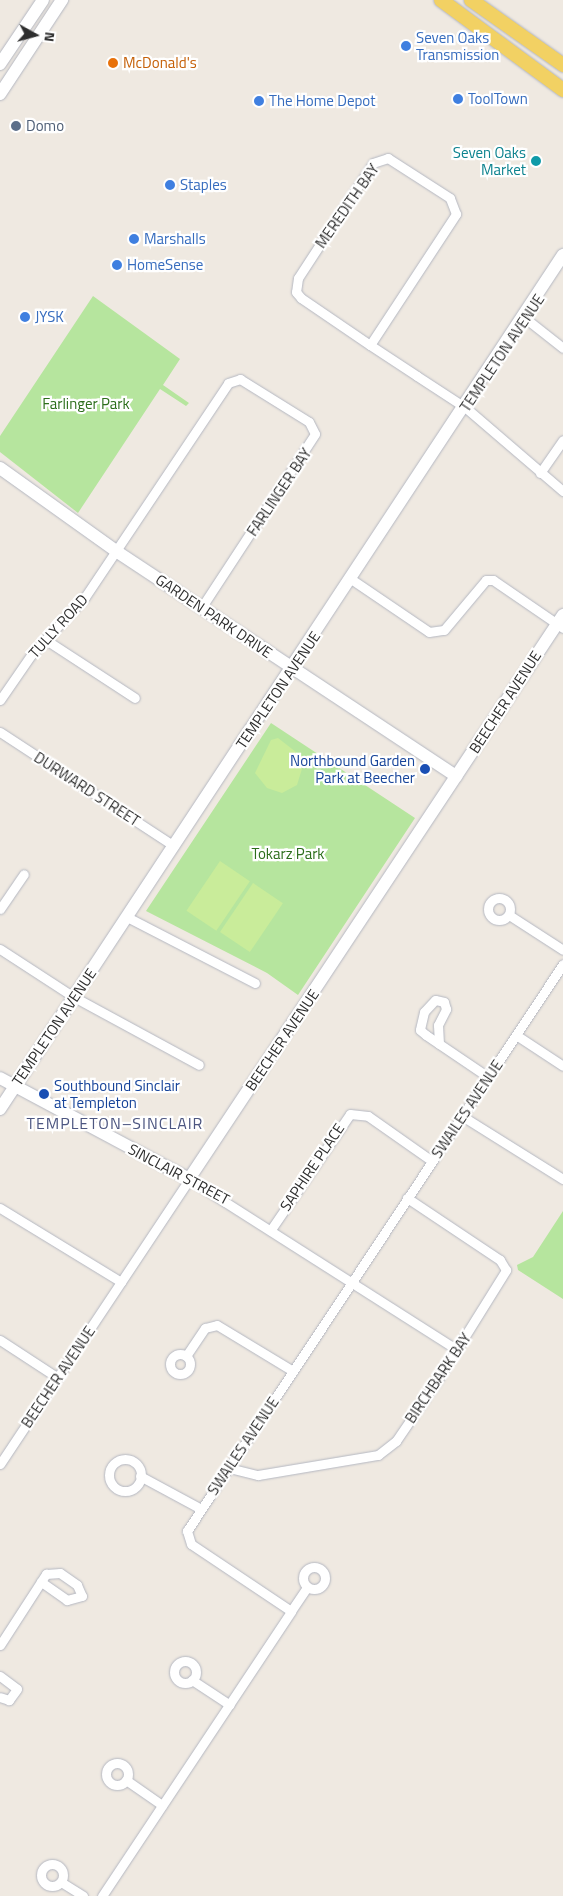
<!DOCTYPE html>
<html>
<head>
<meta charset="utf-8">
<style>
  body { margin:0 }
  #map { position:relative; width:563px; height:1896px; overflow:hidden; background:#efe9e1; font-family:"Titillium Web",sans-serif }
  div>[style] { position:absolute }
  .green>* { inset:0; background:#b6e59e }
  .pitch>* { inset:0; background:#c9ec9a; transform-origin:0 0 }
  .roads { filter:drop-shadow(0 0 1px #b4b7c1) drop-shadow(0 0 1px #b4b7c1) }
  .street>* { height:9px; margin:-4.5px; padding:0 4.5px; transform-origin:4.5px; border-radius:4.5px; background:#fff }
  .street>.ring { margin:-4.5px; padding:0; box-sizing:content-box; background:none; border:9px solid #fff; border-radius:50% }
  .secondary>* { height:12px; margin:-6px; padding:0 6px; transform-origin:6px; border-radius:6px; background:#fff }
  .primary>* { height:14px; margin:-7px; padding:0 7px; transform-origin:7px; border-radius:7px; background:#f2d163 }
  .dots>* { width:14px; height:14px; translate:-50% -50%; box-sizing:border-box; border:2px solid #fff; border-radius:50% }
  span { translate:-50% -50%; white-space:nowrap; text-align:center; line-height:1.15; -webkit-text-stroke:4.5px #fff; paint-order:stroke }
  .shop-label { font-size:15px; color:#366cbe }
  .left { translate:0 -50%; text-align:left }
  .food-label { font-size:15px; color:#c56008 }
  .service-label { font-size:15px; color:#4e5e75 }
  .culture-label { font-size:15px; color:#0d838f }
  .right { translate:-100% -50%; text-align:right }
  .street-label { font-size:15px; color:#2e2e2e }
  .park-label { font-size:15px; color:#2c6e1b }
  .transit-label { font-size:15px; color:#164399 }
  .neighbourhood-label { font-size:16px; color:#4d5680; letter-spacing:1px }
  .north { position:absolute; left:10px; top:10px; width:50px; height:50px; -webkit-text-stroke:4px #fff; paint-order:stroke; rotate:97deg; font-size:14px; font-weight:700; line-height:20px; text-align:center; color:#2e2e2e }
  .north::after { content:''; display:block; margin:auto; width:18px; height:22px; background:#2e2e2e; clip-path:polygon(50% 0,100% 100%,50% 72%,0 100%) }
</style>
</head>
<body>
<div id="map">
  <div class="green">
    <i style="clip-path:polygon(93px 296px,180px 359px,163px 385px,189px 403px,186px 406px,160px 389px,78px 513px,0 452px,0 436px)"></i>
    <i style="clip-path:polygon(271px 723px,415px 818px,298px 995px,267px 973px,146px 911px)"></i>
    <i style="clip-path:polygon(563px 1211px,563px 1299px,518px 1270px,517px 1265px,533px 1257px)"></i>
  </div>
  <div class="pitch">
    <i style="clip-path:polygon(278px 738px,305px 759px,297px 785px,282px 793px,267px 788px,255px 773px,271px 740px)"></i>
    <i style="left:220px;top:861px;width:36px;height:60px;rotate:34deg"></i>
    <i style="left:253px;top:883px;width:36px;height:59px;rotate:34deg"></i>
  </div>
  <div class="roads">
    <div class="street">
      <i style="left:525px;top:318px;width:48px;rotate:38.3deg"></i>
      <i style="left:370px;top:345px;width:157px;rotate:-56.7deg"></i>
      <i style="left:456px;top:214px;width:17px;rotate:-111deg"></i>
      <i style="left:450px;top:198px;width:74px;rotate:-147.2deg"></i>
      <i style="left:388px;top:158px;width:16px;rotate:162deg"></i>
      <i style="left:373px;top:163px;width:137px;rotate:123.1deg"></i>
      <i style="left:298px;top:278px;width:14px;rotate:98deg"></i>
      <i style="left:296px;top:292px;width:8px;rotate:50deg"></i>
      <i style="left:301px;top:298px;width:83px;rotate:34.3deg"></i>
      <i style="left:370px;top:345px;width:56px;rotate:33.4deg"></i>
      <i style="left:417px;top:376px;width:59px;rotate:33.1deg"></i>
      <i style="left:466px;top:408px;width:128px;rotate:40.6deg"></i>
      <i style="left:540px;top:473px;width:40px;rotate:-55.1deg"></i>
      <i style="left:351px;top:579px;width:94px;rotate:34.2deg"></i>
      <i style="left:429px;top:632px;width:15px;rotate:-8deg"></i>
      <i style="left:444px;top:630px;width:65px;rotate:-50deg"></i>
      <i style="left:486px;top:580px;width:7px"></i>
      <i style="left:493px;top:580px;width:85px;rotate:34.4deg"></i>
      <i style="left:46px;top:640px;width:106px;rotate:33.1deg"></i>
      <i style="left:0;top:700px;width:55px;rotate:-55.4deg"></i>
      <i style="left:31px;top:655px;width:79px;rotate:-47deg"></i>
      <i style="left:85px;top:597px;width:257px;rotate:-56.2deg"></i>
      <i style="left:228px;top:383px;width:13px;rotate:-18deg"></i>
      <i style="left:240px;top:379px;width:81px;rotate:31.9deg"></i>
      <i style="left:309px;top:422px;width:13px;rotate:63deg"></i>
      <i style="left:315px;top:434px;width:208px;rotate:123.2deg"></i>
      <i style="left:0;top:732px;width:208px;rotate:33.2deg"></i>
      <i class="ring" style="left:488px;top:898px;width:13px;height:13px"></i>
      <i style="left:0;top:909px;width:42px;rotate:-55.6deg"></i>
      <i style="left:509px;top:915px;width:64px;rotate:32.9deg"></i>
      <i style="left:127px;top:917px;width:144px;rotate:27.3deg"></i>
      <i style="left:0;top:949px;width:88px;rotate:33deg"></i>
      <i style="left:74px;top:997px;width:142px;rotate:28.5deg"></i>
      <i style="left:516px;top:1035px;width:56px;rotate:33.4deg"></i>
      <i style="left:439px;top:1044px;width:19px;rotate:-93deg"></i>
      <i style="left:438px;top:1025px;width:18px;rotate:-63deg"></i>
      <i style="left:446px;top:1009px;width:7px;rotate:-106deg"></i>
      <i style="left:444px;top:1002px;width:9px;rotate:-167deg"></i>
      <i style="left:435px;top:1000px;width:16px;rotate:133deg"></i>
      <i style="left:424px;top:1012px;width:18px;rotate:103deg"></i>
      <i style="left:420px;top:1030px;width:8px;rotate:40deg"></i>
      <i style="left:426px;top:1035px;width:75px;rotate:34.1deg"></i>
      <i style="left:462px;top:1116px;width:119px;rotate:32deg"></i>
      <i style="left:0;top:1208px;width:142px;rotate:31.4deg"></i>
      <i style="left:272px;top:1228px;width:138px;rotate:-55.6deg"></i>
      <i style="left:350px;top:1114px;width:18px;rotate:6deg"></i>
      <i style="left:368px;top:1116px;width:78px;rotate:35.1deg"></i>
      <i style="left:0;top:1340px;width:69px;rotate:33.2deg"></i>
      <i class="ring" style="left:170px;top:1354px;width:11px;height:11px"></i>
      <i style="left:186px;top:1356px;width:34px;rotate:-56deg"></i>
      <i style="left:205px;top:1328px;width:12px;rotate:-14deg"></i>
      <i style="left:217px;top:1325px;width:89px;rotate:31.2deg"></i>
      <i class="ring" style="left:109px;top:1459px;width:23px;height:23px"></i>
      <i style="left:0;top:1464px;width:342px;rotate:-56.4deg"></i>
      <i style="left:189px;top:1179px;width:318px;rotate:32.5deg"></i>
      <i style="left:229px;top:1468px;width:30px;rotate:14deg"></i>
      <i style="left:258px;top:1475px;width:122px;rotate:-9.5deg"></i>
      <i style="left:378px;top:1455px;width:23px;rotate:-38deg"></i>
      <i style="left:396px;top:1441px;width:73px;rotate:-55.7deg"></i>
      <i style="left:437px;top:1381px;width:131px;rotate:-58.1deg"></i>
      <i style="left:506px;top:1270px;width:12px;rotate:-121deg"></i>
      <i style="left:500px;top:1260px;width:112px;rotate:-146.3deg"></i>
      <i style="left:140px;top:1476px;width:69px;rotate:28.4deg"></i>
      <i class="ring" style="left:303px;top:1567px;width:13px;height:13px"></i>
      <i style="left:291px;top:1611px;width:29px;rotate:-56deg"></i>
      <i style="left:0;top:1645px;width:85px;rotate:-57.1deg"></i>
      <i style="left:46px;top:1574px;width:14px;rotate:-4deg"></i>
      <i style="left:60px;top:1573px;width:21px;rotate:35deg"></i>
      <i style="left:77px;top:1585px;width:12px;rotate:66deg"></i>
      <i style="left:82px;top:1596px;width:16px;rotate:165deg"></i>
      <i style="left:67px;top:1600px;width:32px;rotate:-145deg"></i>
      <i class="ring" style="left:174px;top:1661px;width:13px;height:13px"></i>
      <i style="left:0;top:1676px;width:21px;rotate:37deg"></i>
      <i style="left:17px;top:1689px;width:14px;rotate:126deg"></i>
      <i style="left:9px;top:1700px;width:9px;rotate:-162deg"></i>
      <i style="left:192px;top:1680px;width:45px;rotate:33.3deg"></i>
      <i class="ring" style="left:106px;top:1763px;width:13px;height:13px"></i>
      <i style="left:126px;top:1780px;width:44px;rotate:34.8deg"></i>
      <i class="ring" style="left:41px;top:1864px;width:13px;height:13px"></i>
      <i style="left:61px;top:1882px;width:26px;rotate:32deg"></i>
      <i style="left:102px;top:1896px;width:342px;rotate:-56.4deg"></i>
      <i style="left:291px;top:1611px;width:120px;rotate:-146.2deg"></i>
      <i style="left:191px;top:1544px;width:14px;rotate:-107deg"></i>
      <i style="left:187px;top:1531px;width:680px;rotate:-56.45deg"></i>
    </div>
    <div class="secondary">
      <i style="left:0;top:64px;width:77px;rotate:-56.1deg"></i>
      <i style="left:0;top:94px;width:113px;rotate:-56.6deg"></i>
      <i style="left:0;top:468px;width:143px;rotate:35.6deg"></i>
      <i style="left:116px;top:551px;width:408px;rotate:33.5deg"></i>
      <i style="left:0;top:1078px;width:214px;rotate:28.1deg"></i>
      <i style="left:189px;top:1179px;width:677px;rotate:-56.45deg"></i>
      <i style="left:0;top:1109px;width:1023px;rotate:-56.61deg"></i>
    </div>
    <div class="primary">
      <i style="left:441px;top:0;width:152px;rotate:36.4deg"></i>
      <i style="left:471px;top:0;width:113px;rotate:35.2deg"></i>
    </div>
  </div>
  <div class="dots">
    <i style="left:406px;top:46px;background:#3f7fe0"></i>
    <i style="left:113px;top:63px;background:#e8710a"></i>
    <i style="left:458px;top:99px;background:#3f7fe0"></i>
    <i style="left:259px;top:101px;background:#3f7fe0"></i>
    <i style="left:16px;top:126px;background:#5c6f8a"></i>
    <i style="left:536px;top:161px;background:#0f9aa8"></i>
    <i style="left:170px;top:185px;background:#3f7fe0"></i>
    <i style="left:134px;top:239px;background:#3f7fe0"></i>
    <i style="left:117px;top:265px;background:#3f7fe0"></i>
    <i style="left:25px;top:317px;background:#3f7fe0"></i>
    <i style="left:425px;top:769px;background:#1a4fb4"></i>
    <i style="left:44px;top:1094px;background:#1a4fb4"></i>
  </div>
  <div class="shop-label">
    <span class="left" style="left:416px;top:46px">Seven Oaks<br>Transmission</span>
    <span class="left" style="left:468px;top:99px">ToolTown</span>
    <span class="left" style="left:269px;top:101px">The Home Depot</span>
    <span class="left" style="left:180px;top:185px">Staples</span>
    <span class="left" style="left:144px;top:239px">Marshalls</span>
    <span class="left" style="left:127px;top:265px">HomeSense</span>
    <span class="left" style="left:35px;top:317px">JYSK</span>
  </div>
  <div class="food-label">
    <span class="left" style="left:123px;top:63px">McDonald's</span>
  </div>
  <div class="service-label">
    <span class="left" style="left:26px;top:126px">Domo</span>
  </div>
  <div class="culture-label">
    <span class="right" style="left:526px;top:161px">Seven Oaks<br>Market</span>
  </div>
  <div class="street-label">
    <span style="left:347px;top:206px;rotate:-55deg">MEREDITH BAY</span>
    <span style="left:502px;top:353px;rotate:-56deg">TEMPLETON AVENUE</span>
    <span style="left:279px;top:492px;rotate:-56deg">FARLINGER BAY</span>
    <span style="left:214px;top:616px;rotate:34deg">GARDEN PARK DRIVE</span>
    <span style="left:58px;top:626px;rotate:-48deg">TULLY ROAD</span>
    <span style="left:278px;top:690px;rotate:-56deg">TEMPLETON AVENUE</span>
    <span style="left:505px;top:702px;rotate:-57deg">BEECHER AVENUE</span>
    <span style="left:87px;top:789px;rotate:33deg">DURWARD STREET</span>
    <span style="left:54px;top:1027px;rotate:-56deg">TEMPLETON AVENUE</span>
    <span style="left:282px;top:1040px;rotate:-56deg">BEECHER AVENUE</span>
    <span style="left:467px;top:1109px;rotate:-56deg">SWAILES AVENUE</span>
    <span style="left:312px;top:1167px;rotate:-56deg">SAPHIRE PLACE</span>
    <span style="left:179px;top:1174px;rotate:28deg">SINCLAIR STREET</span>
    <span style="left:58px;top:1377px;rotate:-56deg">BEECHER AVENUE</span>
    <span style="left:438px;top:1378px;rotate:-56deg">BIRCHBARK BAY</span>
    <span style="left:243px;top:1446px;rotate:-56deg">SWAILES AVENUE</span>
  </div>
  <div class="park-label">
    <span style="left:86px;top:404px">Farlinger Park</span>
    <span style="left:288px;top:854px">Tokarz Park</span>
  </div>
  <div class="transit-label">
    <span class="right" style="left:415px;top:769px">Northbound Garden<br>Park at Beecher</span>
    <span class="left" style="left:54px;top:1094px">Southbound Sinclair<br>at Templeton</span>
  </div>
  <div class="neighbourhood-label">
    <span style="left:115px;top:1123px">TEMPLETON–SINCLAIR</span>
  </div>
  <div class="north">N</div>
</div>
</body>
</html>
